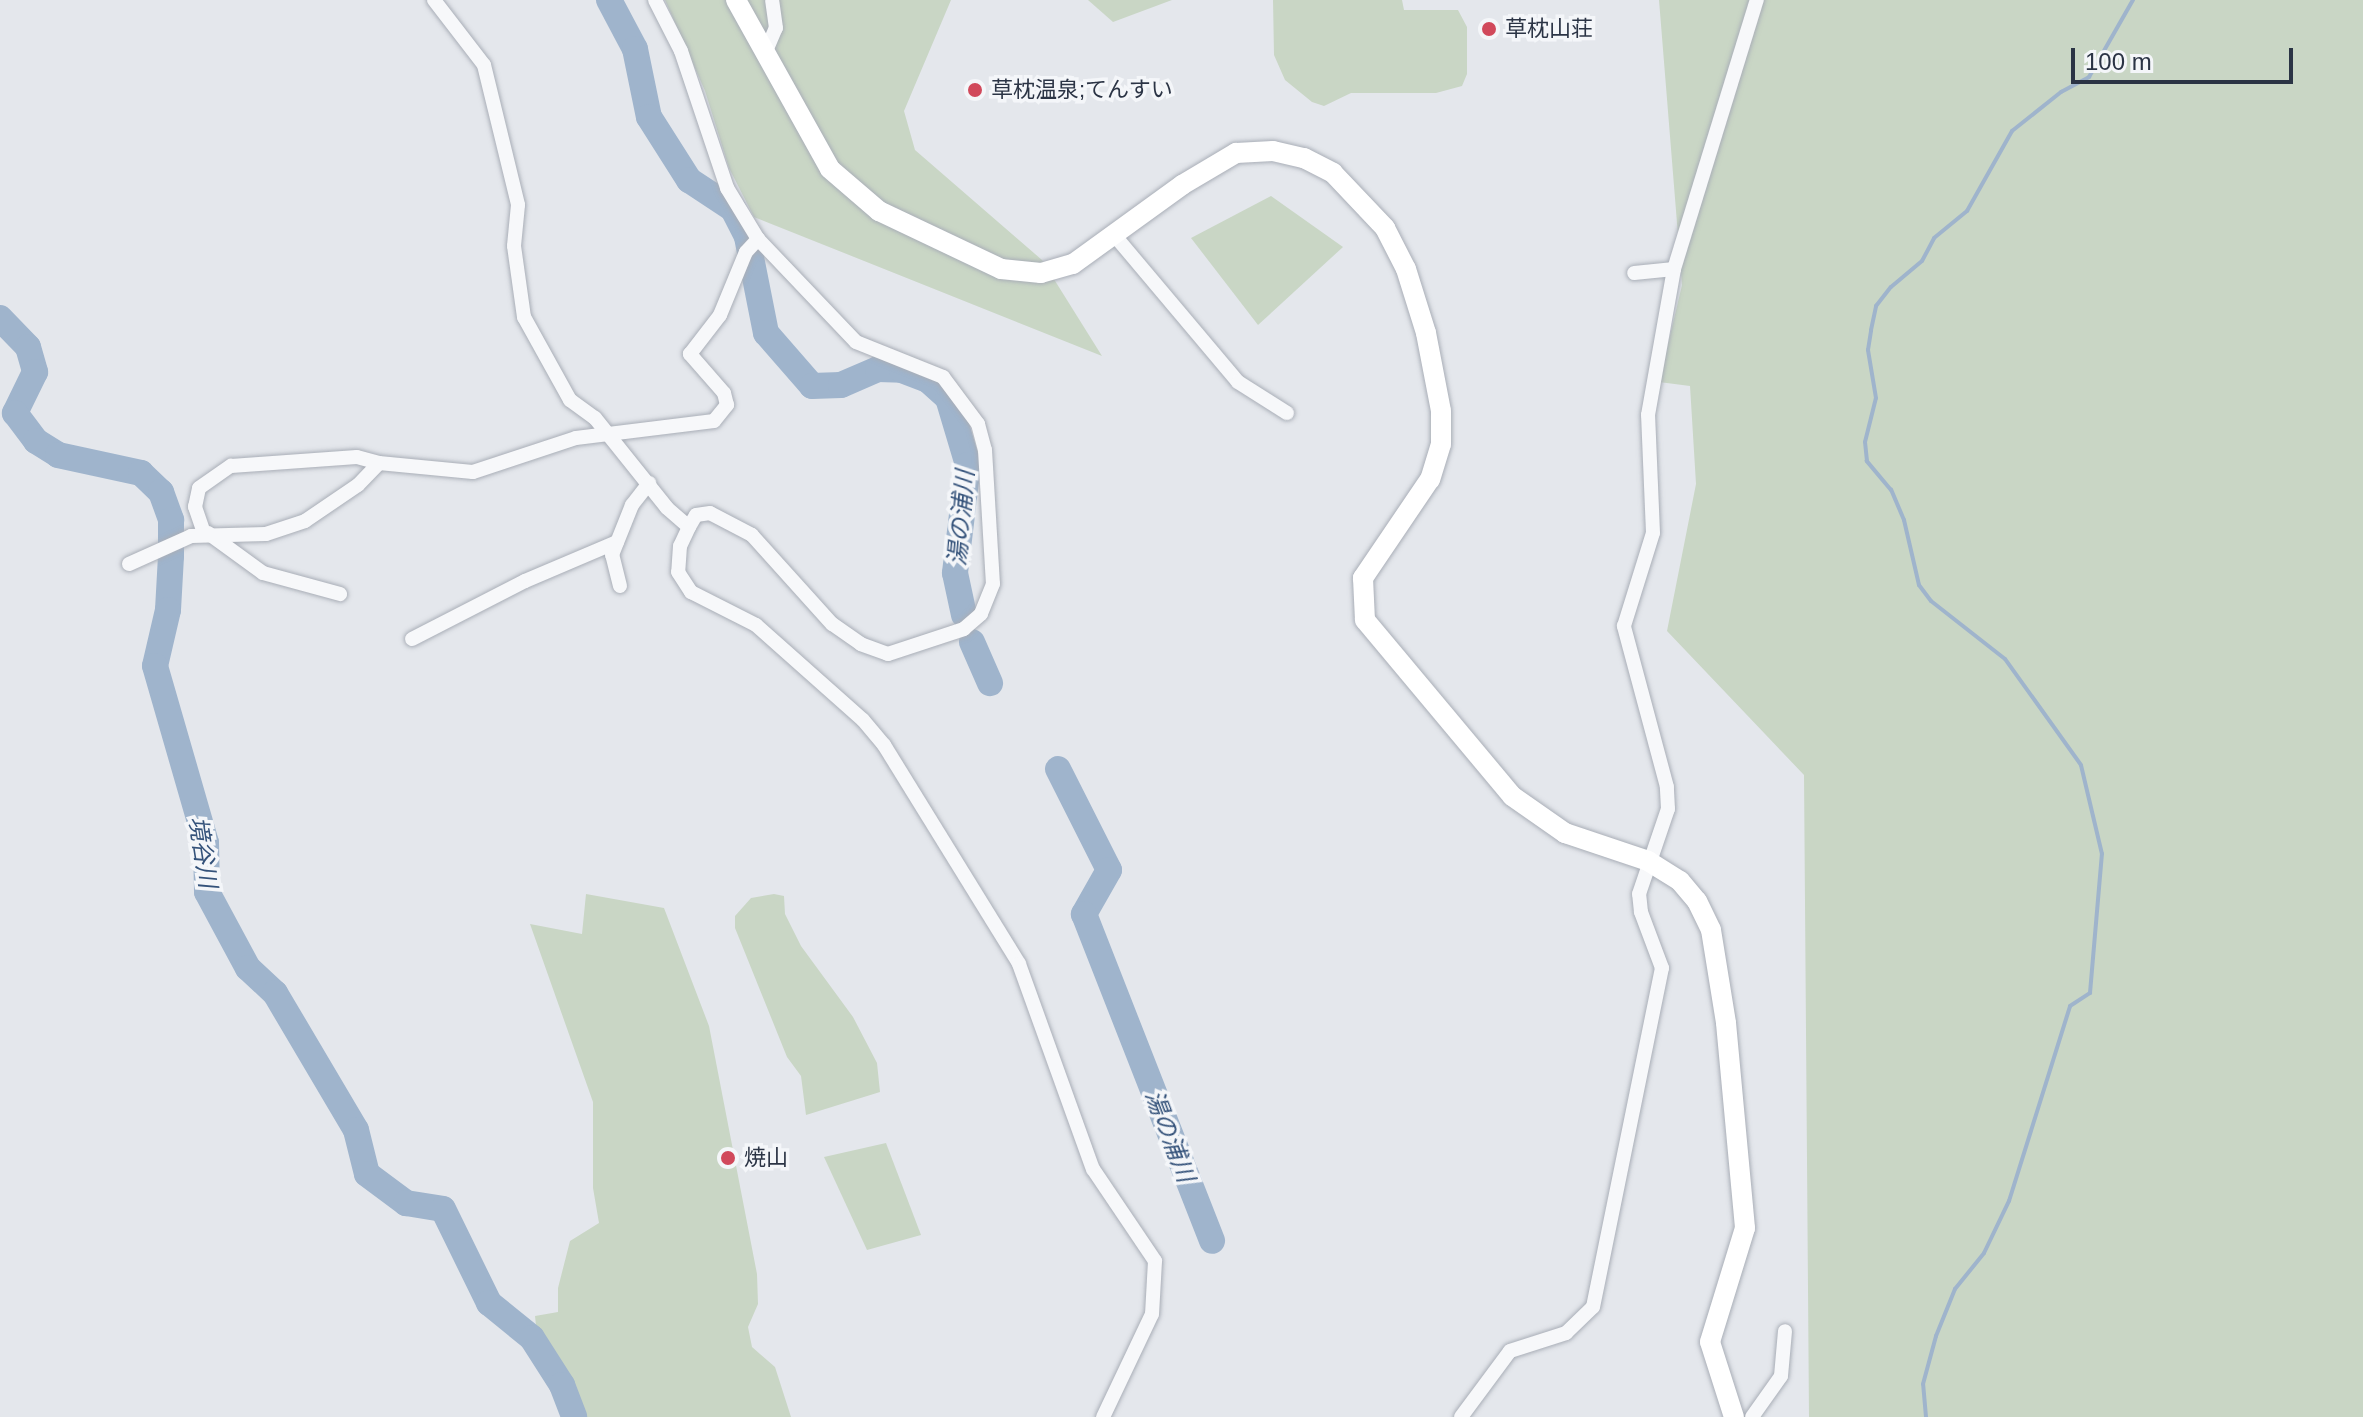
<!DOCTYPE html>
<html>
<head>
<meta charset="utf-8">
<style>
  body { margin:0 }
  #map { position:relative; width:2363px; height:1417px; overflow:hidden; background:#e4e7ec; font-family:Arial,"Noto Sans JP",sans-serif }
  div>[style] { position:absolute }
  .green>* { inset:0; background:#c9d6c5 }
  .stream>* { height:4px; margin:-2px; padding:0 2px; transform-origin:2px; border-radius:2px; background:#9fb4cc }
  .river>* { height:26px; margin:-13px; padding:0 13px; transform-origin:13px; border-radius:13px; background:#9fb4cc }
  .roads { filter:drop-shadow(0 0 2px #a9aeb7) drop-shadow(0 0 2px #a9aeb7) }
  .street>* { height:14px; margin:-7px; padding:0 7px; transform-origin:7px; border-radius:7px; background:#f7f8fa }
  .secondary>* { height:20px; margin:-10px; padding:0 10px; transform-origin:10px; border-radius:10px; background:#fff }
  .dots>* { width:22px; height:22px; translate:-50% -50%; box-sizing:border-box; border:4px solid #f4f6f9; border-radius:50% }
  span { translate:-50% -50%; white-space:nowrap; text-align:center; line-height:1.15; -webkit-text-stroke:7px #f4f6f9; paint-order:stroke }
  .poi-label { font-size:22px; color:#2b3445 }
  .left { translate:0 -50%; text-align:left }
  .water-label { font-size:24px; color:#34527a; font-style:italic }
  .scale { position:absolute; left:2071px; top:48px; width:222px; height:36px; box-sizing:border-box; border:4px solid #2b3445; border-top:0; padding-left:10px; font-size:24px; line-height:28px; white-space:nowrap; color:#2b3445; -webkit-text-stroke:6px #f4f6f9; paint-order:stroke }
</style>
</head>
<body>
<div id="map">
  <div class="green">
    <i style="clip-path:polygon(665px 0,951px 0,904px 111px,915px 150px,1042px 260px,1102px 356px,754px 217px,729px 168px,705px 91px)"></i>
    <i style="clip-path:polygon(1088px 0,1172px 0,1113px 22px)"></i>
    <i style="clip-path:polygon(1273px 0,1402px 0,1404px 10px,1458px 10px,1467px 27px,1467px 74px,1462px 86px,1436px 93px,1351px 93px,1324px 106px,1312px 102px,1285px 80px,1274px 55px)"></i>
    <i style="clip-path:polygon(1659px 0,2363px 0,2363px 1417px,1809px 1417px,1804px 775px,1667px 631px,1696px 484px,1690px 386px,1659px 382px,1682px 285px)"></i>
    <i style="clip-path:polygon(1271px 196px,1343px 247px,1258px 325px,1191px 238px)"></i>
    <i style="clip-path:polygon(586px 894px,664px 908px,709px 1026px,757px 1274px,758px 1304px,748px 1327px,752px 1347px,775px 1367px,791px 1417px,585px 1417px,566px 1375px,537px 1335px,535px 1316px,558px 1312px,558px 1288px,570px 1241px,599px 1223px,593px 1188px,593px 1102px,530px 924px,582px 934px)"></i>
    <i style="clip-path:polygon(774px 894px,784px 896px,785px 914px,801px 946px,853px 1017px,877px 1063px,880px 1092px,806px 1115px,801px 1076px,787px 1057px,735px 928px,735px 916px,751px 898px)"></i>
    <i style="clip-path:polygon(886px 1143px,921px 1235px,867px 1250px,824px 1157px)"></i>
  </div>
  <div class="stream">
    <i style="left:1926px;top:1417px;width:33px;rotate:-95deg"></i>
    <i style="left:1923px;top:1384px;width:50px;rotate:-74.8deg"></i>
    <i style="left:1936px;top:1336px;width:51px;rotate:-68deg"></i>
    <i style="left:1955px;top:1289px;width:46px;rotate:-51.1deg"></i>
    <i style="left:1984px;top:1253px;width:58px;rotate:-64.3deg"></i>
    <i style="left:2009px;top:1201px;width:204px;rotate:-72.6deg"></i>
    <i style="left:2070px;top:1006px;width:24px;rotate:-33deg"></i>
    <i style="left:2090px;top:993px;width:140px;rotate:-85.1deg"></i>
    <i style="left:2102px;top:854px;width:91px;rotate:-103.3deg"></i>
    <i style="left:2081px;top:765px;width:130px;rotate:-125.6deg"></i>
    <i style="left:2005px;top:659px;width:94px;rotate:-141.9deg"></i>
    <i style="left:1931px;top:601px;width:20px;rotate:-127deg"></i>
    <i style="left:1919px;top:585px;width:67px;rotate:-103deg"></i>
    <i style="left:1904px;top:520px;width:33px;rotate:-113deg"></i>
    <i style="left:1891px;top:490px;width:38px;rotate:-130deg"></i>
    <i style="left:1867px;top:461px;width:19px;rotate:-96deg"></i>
    <i style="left:1865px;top:442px;width:45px;rotate:-76deg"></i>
    <i style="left:1876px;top:398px;width:49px;rotate:-99.5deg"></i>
    <i style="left:1868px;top:350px;width:20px;rotate:-81deg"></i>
    <i style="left:1871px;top:330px;width:25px;rotate:-78deg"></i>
    <i style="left:1876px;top:306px;width:24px;rotate:-52deg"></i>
    <i style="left:1891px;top:287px;width:40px;rotate:-40deg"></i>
    <i style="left:1922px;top:261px;width:26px;rotate:-62deg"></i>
    <i style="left:1934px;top:238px;width:43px;rotate:-39.3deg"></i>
    <i style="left:1967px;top:211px;width:92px;rotate:-60.6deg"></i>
    <i style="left:2012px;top:131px;width:63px;rotate:-38.5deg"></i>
    <i style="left:2061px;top:92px;width:32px;rotate:-28deg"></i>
    <i style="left:2089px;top:77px;width:89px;rotate:-60.3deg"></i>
  </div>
  <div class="river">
    <i style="left:609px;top:0;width:55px;rotate:62deg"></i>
    <i style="left:635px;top:49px;width:69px;rotate:78.4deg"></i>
    <i style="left:649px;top:117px;width:75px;rotate:57.6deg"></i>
    <i style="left:689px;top:180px;width:53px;rotate:33.4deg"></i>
    <i style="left:733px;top:209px;width:31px;rotate:63deg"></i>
    <i style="left:747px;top:237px;width:98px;rotate:78.8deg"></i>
    <i style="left:766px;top:333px;width:70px;rotate:49deg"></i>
    <i style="left:812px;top:386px;width:29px;rotate:-2deg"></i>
    <i style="left:841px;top:385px;width:40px;rotate:-23.4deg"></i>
    <i style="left:878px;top:369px;width:24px;rotate:2deg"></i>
    <i style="left:902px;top:370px;width:28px;rotate:21deg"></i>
    <i style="left:928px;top:380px;width:27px;rotate:42deg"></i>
    <i style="left:948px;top:398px;width:70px;rotate:73.4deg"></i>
    <i style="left:968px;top:465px;width:109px;rotate:96.9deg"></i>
    <i style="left:955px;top:573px;width:43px;rotate:77.9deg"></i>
    <i style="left:0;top:318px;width:40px;rotate:46deg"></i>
    <i style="left:28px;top:347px;width:26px;rotate:74deg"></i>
    <i style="left:35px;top:372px;width:46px;rotate:116deg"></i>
    <i style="left:15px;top:413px;width:35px;rotate:53deg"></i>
    <i style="left:36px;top:441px;width:26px;rotate:32deg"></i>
    <i style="left:58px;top:455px;width:85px;rotate:12.2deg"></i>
    <i style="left:141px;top:473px;width:28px;rotate:44deg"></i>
    <i style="left:161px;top:492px;width:30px;rotate:70deg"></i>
    <i style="left:171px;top:520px;width:36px;rotate:90deg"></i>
    <i style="left:171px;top:556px;width:54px;rotate:93.2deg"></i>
    <i style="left:168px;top:610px;width:57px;rotate:103.1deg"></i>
    <i style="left:155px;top:666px;width:184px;rotate:73.9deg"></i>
    <i style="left:206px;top:843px;width:49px;rotate:88.8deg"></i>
    <i style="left:207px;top:892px;width:86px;rotate:61.7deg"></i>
    <i style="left:248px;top:968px;width:37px;rotate:43deg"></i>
    <i style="left:275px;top:993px;width:159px;rotate:59.4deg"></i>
    <i style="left:356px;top:1130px;width:45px;rotate:76deg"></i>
    <i style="left:367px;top:1174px;width:49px;rotate:36.6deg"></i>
    <i style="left:406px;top:1203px;width:37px;rotate:9deg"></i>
    <i style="left:443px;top:1209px;width:105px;rotate:63.9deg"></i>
    <i style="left:489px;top:1303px;width:55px;rotate:39.1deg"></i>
    <i style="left:532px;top:1338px;width:56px;rotate:57.4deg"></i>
    <i style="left:562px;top:1385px;width:34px;rotate:69deg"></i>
    <i style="left:972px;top:642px;width:45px;rotate:66.3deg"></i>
    <i style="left:1058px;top:769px;width:113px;rotate:63.2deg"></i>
    <i style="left:1109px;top:870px;width:51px;rotate:119.6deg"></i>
    <i style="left:1084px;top:914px;width:351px;rotate:68.6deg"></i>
  </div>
  <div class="roads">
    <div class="street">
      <i style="left:434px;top:0;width:82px;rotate:52.4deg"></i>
      <i style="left:484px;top:65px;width:144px;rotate:76.3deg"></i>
      <i style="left:518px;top:205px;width:41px;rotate:95.6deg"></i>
      <i style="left:514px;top:246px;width:72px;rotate:82deg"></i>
      <i style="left:524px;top:317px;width:95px;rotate:61deg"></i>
      <i style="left:570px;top:400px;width:31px;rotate:36deg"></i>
      <i style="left:595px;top:418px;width:115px;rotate:51.3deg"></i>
      <i style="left:667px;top:508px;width:29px;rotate:41deg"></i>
      <i style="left:655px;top:0;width:57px;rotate:63deg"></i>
      <i style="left:681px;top:51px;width:145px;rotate:71.4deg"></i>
      <i style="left:727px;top:188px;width:60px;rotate:58.7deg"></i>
      <i style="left:758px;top:239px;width:142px;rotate:46.4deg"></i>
      <i style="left:856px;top:342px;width:94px;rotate:21.9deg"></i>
      <i style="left:943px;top:377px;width:59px;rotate:53.3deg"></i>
      <i style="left:978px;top:424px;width:27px;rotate:75deg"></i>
      <i style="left:985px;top:450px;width:134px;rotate:86.6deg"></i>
      <i style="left:993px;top:584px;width:32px;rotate:112deg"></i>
      <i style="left:981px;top:614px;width:23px;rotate:139deg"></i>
      <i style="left:964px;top:629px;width:80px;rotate:161.8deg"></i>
      <i style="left:888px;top:654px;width:29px;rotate:-160deg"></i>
      <i style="left:861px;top:644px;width:35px;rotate:-145deg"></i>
      <i style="left:832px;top:624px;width:120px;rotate:-132deg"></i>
      <i style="left:752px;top:535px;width:47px;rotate:-152.4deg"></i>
      <i style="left:710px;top:513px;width:14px;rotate:172deg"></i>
      <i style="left:696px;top:515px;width:14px;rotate:120deg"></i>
      <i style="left:689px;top:527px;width:21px;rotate:115deg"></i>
      <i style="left:680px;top:546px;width:26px;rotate:94deg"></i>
      <i style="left:678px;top:572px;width:24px;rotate:57deg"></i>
      <i style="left:691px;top:592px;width:73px;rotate:26.9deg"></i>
      <i style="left:756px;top:625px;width:143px;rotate:41.6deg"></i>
      <i style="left:863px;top:720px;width:33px;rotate:50deg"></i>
      <i style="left:884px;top:745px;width:257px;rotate:58.3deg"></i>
      <i style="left:1019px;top:964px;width:218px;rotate:70.2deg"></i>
      <i style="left:1093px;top:1169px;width:111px;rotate:56deg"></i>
      <i style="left:1155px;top:1261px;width:53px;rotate:93.2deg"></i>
      <i style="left:1152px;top:1314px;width:114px;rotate:115.4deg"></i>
      <i style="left:766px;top:51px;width:25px;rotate:-67deg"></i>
      <i style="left:776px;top:28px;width:28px;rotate:-98deg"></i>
      <i style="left:1116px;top:237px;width:189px;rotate:49.9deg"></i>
      <i style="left:1238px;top:382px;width:58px;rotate:32.3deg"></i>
      <i style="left:1674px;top:269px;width:282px;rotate:-72.9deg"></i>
      <i style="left:204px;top:533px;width:28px;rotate:-109deg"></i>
      <i style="left:195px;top:507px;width:19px;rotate:-78deg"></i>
      <i style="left:199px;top:488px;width:39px;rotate:-35deg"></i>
      <i style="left:231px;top:466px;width:126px;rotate:-4.1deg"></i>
      <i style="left:357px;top:457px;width:23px;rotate:15deg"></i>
      <i style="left:208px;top:533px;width:68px;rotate:36deg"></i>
      <i style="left:263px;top:573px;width:80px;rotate:15.3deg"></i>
      <i style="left:129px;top:564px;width:68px;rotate:-24.3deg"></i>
      <i style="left:191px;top:536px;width:75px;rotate:-1.5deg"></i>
      <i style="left:266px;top:534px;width:41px;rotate:-18.4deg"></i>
      <i style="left:305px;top:521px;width:64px;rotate:-34.2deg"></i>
      <i style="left:358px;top:485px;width:30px;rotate:-46deg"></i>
      <i style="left:379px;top:463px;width:94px;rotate:5.5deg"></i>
      <i style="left:473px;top:472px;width:108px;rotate:-18.3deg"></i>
      <i style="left:576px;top:438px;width:139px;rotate:-7deg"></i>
      <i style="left:714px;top:421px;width:21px;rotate:-51deg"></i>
      <i style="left:727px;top:405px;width:12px;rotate:-104deg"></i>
      <i style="left:724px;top:393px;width:52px;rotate:-131.1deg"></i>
      <i style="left:690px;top:354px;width:49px;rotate:-52.4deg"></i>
      <i style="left:720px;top:315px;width:68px;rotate:-67.6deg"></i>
      <i style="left:746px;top:252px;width:18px;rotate:-47deg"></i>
      <i style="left:620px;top:586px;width:32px;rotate:-104deg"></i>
      <i style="left:612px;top:555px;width:54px;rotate:-68.2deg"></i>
      <i style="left:632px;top:505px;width:28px;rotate:-52deg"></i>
      <i style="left:412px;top:639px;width:127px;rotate:-27.2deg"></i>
      <i style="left:525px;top:581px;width:100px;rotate:-23deg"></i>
      <i style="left:1461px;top:1417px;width:82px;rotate:-53.4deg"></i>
      <i style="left:1510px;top:1351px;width:59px;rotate:-17.8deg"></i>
      <i style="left:1566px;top:1333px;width:37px;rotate:-44deg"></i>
      <i style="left:1593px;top:1307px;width:346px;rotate:-78.5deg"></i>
      <i style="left:1662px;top:968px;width:60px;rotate:-110.6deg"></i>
      <i style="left:1641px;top:912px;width:18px;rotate:-96deg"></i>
      <i style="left:1639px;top:894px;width:90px;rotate:-71.2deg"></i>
      <i style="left:1668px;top:809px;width:22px;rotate:-93deg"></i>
      <i style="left:1667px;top:787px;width:167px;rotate:-105deg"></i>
      <i style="left:1624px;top:626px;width:97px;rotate:-72.7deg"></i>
      <i style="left:1653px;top:533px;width:118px;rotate:-92.4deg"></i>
      <i style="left:1648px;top:415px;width:148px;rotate:-79.9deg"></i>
      <i style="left:1674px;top:269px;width:40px;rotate:174.3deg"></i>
      <i style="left:1752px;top:1417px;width:50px;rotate:-54.7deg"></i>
      <i style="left:1781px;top:1376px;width:45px;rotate:-84.9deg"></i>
    </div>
    <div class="secondary">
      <i style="left:736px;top:0;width:193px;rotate:60.9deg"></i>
      <i style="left:830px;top:169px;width:65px;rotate:40.6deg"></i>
      <i style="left:879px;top:211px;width:135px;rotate:25.4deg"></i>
      <i style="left:1001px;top:269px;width:40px;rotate:5.7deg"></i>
      <i style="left:1041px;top:273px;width:33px;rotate:-16deg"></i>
      <i style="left:1073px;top:264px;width:135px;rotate:-35.9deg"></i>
      <i style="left:1182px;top:185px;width:63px;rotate:-30.7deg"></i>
      <i style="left:1236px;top:153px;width:37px;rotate:-3deg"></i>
      <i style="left:1273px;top:151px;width:32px;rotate:13deg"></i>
      <i style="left:1304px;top:158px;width:33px;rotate:27deg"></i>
      <i style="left:1333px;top:173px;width:76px;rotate:46.6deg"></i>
      <i style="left:1385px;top:228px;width:46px;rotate:62.9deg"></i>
      <i style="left:1406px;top:269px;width:67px;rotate:72.6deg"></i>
      <i style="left:1426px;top:333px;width:79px;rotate:79.1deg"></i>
      <i style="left:1441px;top:411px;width:33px;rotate:90deg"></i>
      <i style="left:1441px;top:444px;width:37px;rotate:107deg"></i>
      <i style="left:1430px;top:479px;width:120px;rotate:124.1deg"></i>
      <i style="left:1363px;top:578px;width:42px;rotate:87.3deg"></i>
      <i style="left:1365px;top:620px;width:229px;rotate:50.1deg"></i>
      <i style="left:1512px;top:796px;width:65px;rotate:34.9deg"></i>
      <i style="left:1565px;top:833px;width:88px;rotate:18.6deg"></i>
      <i style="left:1648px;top:861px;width:38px;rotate:32deg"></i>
      <i style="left:1680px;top:881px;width:26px;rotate:50deg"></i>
      <i style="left:1697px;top:901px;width:32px;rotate:64deg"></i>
      <i style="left:1711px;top:930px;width:94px;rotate:80.8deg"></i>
      <i style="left:1726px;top:1023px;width:206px;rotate:84.7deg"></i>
      <i style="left:1745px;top:1228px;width:119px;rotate:107.1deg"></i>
      <i style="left:1710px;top:1342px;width:79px;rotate:72.3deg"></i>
    </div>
  </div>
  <div class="dots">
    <i style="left:1489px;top:29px;background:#d1495b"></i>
    <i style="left:975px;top:90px;background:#d1495b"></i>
    <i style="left:728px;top:1158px;background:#d1495b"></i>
  </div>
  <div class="poi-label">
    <span class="left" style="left:1505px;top:29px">草枕山荘</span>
    <span class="left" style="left:991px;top:90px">草枕温泉;てんすい</span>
    <span class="left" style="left:744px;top:1158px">焼山</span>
  </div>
  <div class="water-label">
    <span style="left:961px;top:518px;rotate:-85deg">湯の浦川</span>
    <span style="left:203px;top:852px;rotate:81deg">境谷川</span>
    <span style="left:1170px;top:1136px;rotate:69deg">湯の浦川</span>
  </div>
  <div class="scale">100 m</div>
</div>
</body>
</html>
